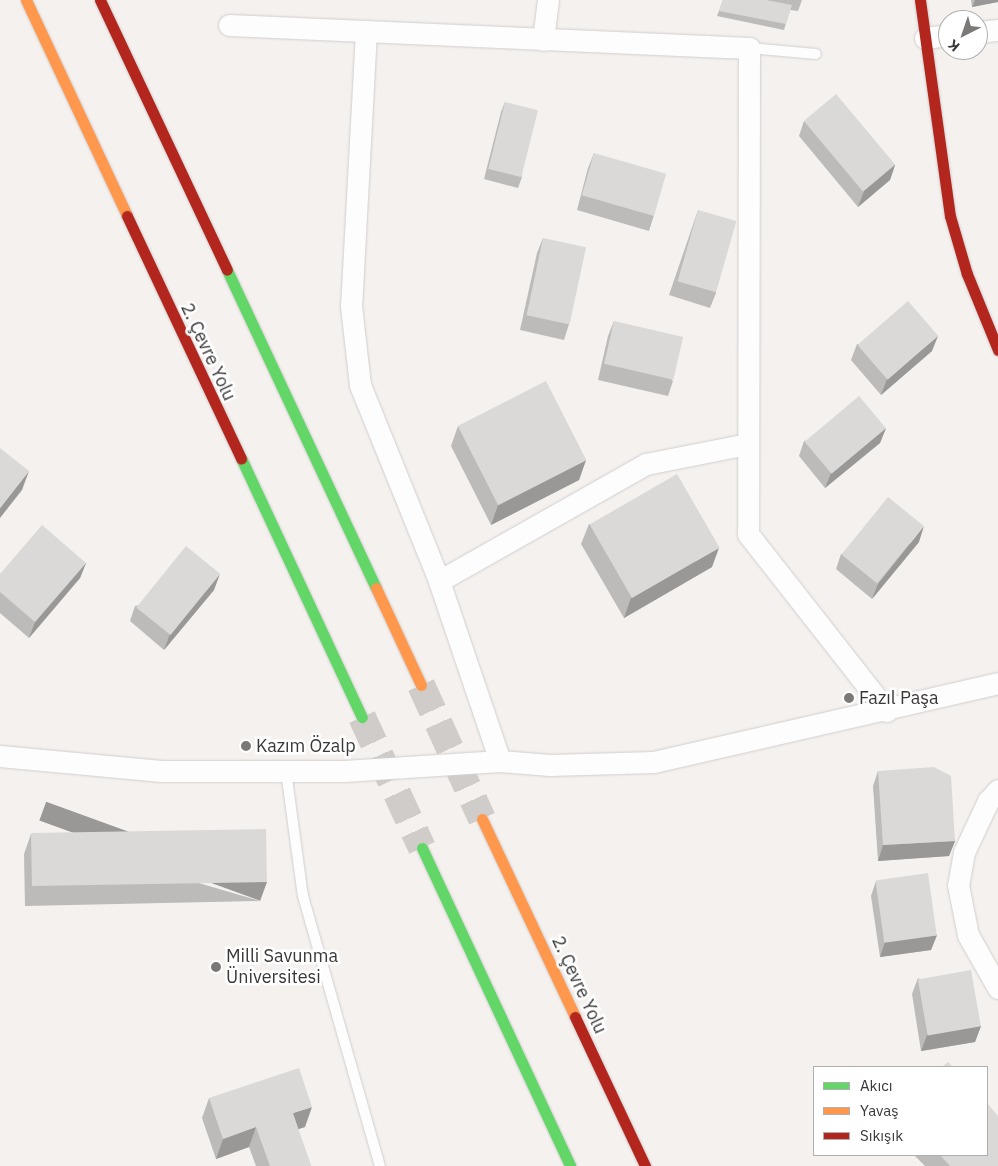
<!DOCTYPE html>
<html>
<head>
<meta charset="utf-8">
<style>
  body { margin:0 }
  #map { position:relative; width:998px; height:1166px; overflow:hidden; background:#f4f1ef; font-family:"IBM Plex Sans",sans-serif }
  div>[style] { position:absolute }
  .highway-tunnel>* { height:28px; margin-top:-14px; transform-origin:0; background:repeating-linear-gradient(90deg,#cfccca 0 28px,transparent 0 42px) }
  .roads { filter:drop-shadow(0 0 1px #d1cecd) drop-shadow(0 0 1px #d1cecd) }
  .lane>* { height:10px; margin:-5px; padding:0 5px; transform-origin:5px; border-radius:5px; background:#fdfdfd }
  .street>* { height:21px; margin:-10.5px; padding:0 10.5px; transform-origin:10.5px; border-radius:10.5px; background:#fdfdfd }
  .fast>* { height:11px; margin:-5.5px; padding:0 5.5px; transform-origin:5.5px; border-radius:5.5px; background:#63d668 }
  .slow>* { height:11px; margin:-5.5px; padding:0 5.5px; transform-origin:5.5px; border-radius:5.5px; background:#ff974d }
  .jam>* { height:11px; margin:-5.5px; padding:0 5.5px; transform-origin:5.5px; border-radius:5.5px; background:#b3261e }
  .wall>* { inset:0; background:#bcbbb9 }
  .shaded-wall>* { inset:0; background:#999896; transform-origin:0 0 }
  .building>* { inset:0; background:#dbd9d7; transform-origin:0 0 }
  .dots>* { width:14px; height:14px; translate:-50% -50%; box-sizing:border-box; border:2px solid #fff; border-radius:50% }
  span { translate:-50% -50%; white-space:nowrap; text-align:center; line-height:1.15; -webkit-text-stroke:5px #fff; paint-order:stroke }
  .street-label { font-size:18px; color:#3a3837 }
  .poi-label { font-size:18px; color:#3a3837 }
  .left { translate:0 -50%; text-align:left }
  .legend { position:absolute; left:813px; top:1066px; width:175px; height:90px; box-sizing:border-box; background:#fff; border:1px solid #b0afaf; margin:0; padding:6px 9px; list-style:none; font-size:15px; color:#3a3837 }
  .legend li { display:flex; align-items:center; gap:10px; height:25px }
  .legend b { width:25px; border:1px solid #b0afaf }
  .north { position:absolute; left:938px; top:10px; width:50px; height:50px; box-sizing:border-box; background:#fff; border:1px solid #b0afaf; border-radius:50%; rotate:221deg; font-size:14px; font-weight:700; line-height:20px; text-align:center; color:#3a3837 }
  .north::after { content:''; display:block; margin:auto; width:18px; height:22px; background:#7b7977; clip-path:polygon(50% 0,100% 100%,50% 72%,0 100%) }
</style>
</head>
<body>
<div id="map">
  <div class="highway-tunnel">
    <i style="left:421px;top:685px;width:147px;rotate:65.5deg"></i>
    <i style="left:362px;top:717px;width:144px;rotate:65.4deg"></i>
  </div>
  <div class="roads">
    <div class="lane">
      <i style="left:749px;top:48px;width:67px;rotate:5.1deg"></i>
      <i style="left:286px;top:771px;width:126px;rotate:82.3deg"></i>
      <i style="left:303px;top:896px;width:281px;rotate:74.1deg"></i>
    </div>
    <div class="street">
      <i style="left:229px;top:25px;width:521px;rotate:2.53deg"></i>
      <i style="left:749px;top:48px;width:486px;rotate:90.1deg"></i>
      <i style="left:748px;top:534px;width:225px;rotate:51.9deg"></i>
      <i style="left:366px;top:31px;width:275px;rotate:93.1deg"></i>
      <i style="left:351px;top:306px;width:80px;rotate:83.5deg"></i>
      <i style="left:360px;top:385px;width:211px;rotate:68deg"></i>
      <i style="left:439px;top:581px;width:190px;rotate:71.3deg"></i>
      <i style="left:978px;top:32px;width:20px;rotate:-6deg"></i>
      <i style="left:925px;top:38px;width:23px;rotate:-7deg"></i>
      <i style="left:543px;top:40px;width:40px;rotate:-82.9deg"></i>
      <i style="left:439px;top:581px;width:238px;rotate:-29.5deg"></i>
      <i style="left:646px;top:464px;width:103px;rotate:-11.2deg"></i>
      <i style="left:0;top:756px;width:162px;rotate:5.3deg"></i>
      <i style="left:161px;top:771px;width:183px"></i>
      <i style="left:344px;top:771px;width:156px;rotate:-3.7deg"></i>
      <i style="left:500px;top:761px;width:50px;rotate:4.6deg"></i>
      <i style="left:550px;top:765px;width:104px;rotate:-1.7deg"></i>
      <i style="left:654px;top:762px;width:353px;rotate:-12.9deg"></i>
      <i style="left:998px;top:790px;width:15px;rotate:132deg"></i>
      <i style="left:988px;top:801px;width:56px;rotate:115.2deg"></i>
      <i style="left:964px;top:852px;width:34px;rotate:100deg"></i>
      <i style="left:958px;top:885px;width:51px;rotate:78.7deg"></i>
      <i style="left:968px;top:935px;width:61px;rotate:60.5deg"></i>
    </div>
    <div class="fast">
      <i style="left:227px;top:270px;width:351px;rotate:64.9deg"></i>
      <i style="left:241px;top:458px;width:286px;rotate:65deg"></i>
      <i style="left:422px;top:848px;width:351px;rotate:65deg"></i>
    </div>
    <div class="slow">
      <i style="left:26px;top:0;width:238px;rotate:64.9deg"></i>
      <i style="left:376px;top:588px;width:107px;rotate:65.1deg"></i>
      <i style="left:482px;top:819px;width:219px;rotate:64.8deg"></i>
    </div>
    <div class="jam">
      <i style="left:100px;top:0;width:298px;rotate:64.8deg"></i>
      <i style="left:920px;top:0;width:218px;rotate:82.1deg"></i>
      <i style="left:950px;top:216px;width:60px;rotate:73.7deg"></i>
      <i style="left:967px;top:274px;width:82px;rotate:67.8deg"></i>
      <i style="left:127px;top:216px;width:268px;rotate:64.8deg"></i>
      <i style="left:575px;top:1017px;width:165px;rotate:64.8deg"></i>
    </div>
  </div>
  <div class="wall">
    <i style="clip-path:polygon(723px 0,802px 0,798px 11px,790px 10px,784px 30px,717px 16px)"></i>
    <i style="clip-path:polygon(971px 0,998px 0,998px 2px,972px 7px)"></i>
    <i style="clip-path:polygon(505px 102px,522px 177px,518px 188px,484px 179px,501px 112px)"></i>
    <i style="clip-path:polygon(804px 121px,895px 165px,890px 180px,858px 207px,799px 136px)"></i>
    <i style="clip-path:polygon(594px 153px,654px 215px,649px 231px,577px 210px,588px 168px)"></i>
    <i style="clip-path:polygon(698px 210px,716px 293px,710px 308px,669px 295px)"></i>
    <i style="clip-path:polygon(543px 238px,569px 324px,564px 340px,520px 330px,537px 253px)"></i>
    <i style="clip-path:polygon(614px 321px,673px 381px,668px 396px,598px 380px,608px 336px)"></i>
    <i style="clip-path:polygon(857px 344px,932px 351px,881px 395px,851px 360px)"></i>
    <i style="clip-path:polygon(458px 426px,586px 460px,579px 480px,491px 525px,451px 446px)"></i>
    <i style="clip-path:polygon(886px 428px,880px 443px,825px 488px,799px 456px,804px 441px)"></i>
    <i style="clip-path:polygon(589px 524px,712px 567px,624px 618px,581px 544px)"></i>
    <i style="clip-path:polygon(919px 542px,872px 599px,836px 569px,841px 554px)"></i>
    <i style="clip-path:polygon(86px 563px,80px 578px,29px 638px,0 613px,0 574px)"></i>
    <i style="clip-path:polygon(214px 590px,164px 650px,130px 621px,135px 606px)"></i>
    <i style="clip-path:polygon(878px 771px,955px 841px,949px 856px,878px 861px,873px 786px)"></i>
    <i style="clip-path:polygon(31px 834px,260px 901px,25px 906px,24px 854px)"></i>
    <i style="clip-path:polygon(876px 881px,937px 935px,931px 950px,880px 957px,871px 896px)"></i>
    <i style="clip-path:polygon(918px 978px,981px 1026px,975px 1042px,921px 1051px,912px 994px)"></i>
    <i style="clip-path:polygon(209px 1098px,305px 1127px,298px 1129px,311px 1166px,256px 1166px,249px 1147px,216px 1159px,202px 1118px)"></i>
    <i style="clip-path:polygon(914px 1155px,987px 1155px,998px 1166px,925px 1166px)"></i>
  </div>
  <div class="shaded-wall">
    <i style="clip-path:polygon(975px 0,998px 0,998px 2px,972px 7px)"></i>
    <i style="clip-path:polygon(895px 165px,890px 180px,858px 207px,864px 191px)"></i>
    <i style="clip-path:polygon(938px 336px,932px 351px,881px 395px,887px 379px)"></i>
    <i style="clip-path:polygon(886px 428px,880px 443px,825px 488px,831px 473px)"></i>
    <i style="clip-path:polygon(586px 460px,579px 480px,491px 525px,498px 505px)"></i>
    <i style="clip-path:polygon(29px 471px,22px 490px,0 518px,0 508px)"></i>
    <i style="clip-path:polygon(924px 526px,919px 542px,872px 599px,878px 584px)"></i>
    <i style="clip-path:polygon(719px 548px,712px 567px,624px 618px,631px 598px)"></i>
    <i style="clip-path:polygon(86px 563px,80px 578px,29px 638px,35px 622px)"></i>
    <i style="clip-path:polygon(220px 574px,214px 590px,164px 650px,170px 634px)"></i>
    <i style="clip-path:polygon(955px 841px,949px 856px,878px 861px,883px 845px)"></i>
    <i style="left:267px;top:882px;width:20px;height:235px;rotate:110deg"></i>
    <i style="clip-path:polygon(937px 935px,931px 950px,880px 957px,885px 942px)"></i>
    <i style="clip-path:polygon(981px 1026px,975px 1042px,921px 1051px,927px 1035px)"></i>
    <i style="clip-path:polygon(312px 1107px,305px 1127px,286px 1133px,293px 1113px)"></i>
    <i style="clip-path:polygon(256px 1127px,249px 1147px,216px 1159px,223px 1139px)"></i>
  </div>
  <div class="building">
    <i style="clip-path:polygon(723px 0,766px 0,792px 5px,786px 24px,719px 11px)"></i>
    <i style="left:836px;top:94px;width:92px;height:42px;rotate:50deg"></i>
    <i style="left:505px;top:102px;width:34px;height:69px;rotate:14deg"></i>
    <i style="left:594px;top:153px;width:75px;height:44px;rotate:16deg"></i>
    <i style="left:698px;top:210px;width:40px;height:74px;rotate:16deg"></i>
    <i style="left:543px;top:238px;width:44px;height:79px;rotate:12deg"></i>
    <i style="left:908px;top:301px;width:46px;height:67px;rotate:49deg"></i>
    <i style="left:614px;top:321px;width:71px;height:44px;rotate:13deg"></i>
    <i style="left:546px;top:381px;width:89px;height:99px;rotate:63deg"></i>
    <i style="left:859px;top:396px;width:42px;height:71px;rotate:50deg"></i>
    <i style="clip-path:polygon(0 448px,29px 471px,0 508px)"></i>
    <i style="left:677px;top:474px;width:85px;height:101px;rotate:60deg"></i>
    <i style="left:888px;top:497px;width:46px;height:74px;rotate:39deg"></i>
    <i style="clip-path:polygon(42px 525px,86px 563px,35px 622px,0 592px,0 574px)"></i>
    <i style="left:186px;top:546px;width:44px;height:79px;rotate:39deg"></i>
    <i style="clip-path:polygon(934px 767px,951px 776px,955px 841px,883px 845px,878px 771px)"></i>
    <i style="left:266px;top:829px;width:53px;height:235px;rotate:89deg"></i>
    <i style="left:928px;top:873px;width:63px;height:53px;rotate:82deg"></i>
    <i style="left:971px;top:970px;width:57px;height:54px;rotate:80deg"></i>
    <i style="clip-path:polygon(948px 1062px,953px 1067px,942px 1067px)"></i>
    <i style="clip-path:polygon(299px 1068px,312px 1107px,293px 1113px,311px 1166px,270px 1166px,256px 1127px,223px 1139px,209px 1098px)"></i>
    <i style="clip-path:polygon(987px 1103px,998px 1116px,998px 1166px,950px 1166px,940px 1155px,987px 1155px)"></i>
  </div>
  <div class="dots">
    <i style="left:849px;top:698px;background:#7b7977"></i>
    <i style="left:246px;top:746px;background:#7b7977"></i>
    <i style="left:216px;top:967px;background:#7b7977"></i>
  </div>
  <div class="street-label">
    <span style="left:208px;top:352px;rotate:65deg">2. Çevre Yolu</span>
    <span style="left:579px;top:985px;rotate:65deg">2. Çevre Yolu</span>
  </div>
  <div class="poi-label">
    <span class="left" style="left:859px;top:698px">Fazıl Paşa</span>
    <span class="left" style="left:256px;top:746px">Kazım Özalp</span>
    <span class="left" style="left:226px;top:967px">Milli Savunma<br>Üniversitesi</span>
  </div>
  <ul class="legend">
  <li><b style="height:6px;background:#63d668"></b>Akıcı</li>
  <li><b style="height:6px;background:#ff974d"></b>Yavaş</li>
  <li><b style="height:6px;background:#b3261e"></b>Sıkışık</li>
  </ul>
  <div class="north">K</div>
</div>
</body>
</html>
